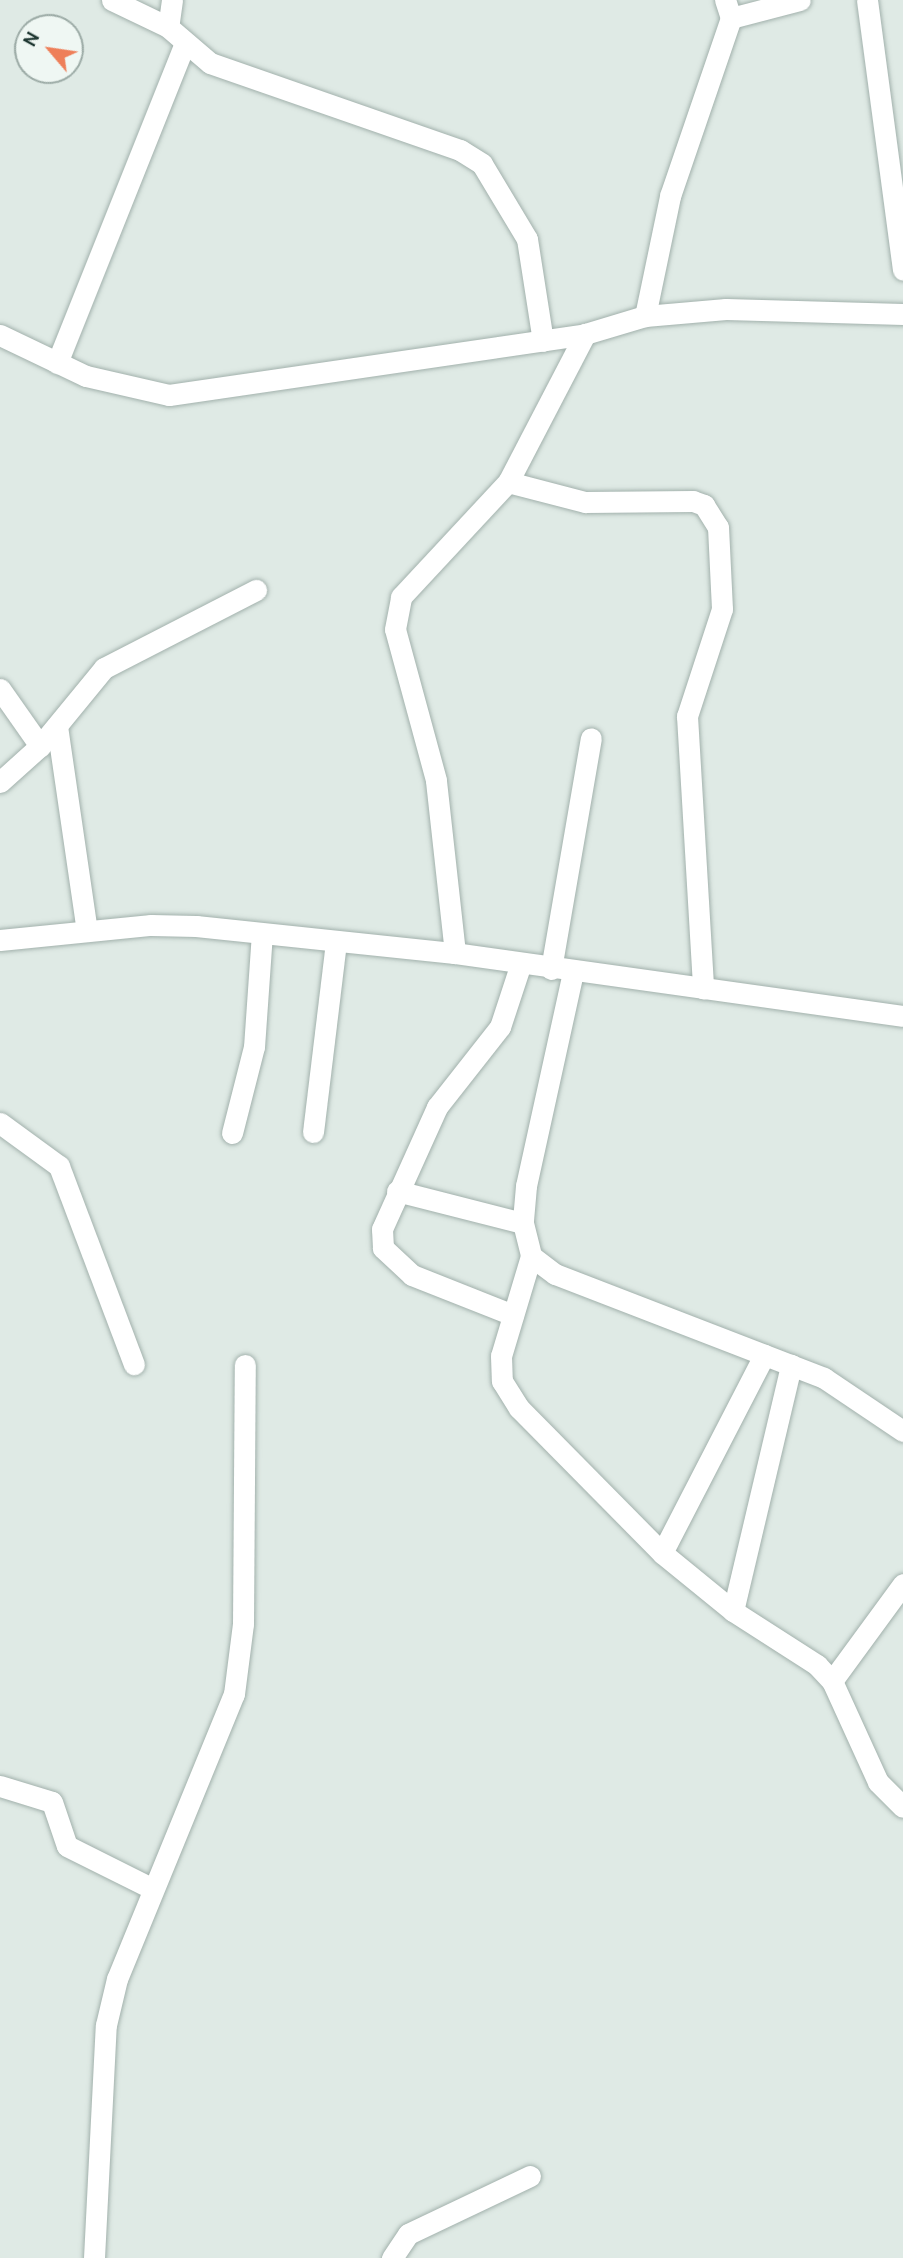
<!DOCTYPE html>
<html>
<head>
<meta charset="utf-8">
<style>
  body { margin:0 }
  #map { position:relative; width:903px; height:2258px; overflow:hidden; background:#dfeae5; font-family:Overpass,sans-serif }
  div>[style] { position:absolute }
  .roads { filter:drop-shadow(0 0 2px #a2b1ac) drop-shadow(0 0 2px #a2b1ac) }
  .street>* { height:21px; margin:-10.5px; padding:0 10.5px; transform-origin:10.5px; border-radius:10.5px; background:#fff }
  span { translate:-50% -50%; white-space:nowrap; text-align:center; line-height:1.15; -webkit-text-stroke:5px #eff7f3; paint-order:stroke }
  .north { position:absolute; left:14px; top:14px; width:70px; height:70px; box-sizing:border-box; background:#eff7f3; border:2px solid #9caba6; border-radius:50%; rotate:299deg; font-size:19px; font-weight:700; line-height:28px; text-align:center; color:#203933 }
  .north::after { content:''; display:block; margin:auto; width:24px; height:32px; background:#ee7f59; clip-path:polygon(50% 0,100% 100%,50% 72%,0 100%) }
</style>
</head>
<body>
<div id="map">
  <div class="roads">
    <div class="street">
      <i style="left:112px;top:0;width:62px;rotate:25.7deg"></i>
      <i style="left:172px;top:0;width:27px;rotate:98deg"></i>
      <i style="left:168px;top:27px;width:55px;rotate:40.6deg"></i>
      <i style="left:210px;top:63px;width:265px;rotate:19.2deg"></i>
      <i style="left:460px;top:150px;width:26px;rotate:32deg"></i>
      <i style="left:482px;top:164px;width:87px;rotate:59deg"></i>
      <i style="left:527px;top:239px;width:103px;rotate:81.1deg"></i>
      <i style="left:867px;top:0;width:272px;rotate:82.4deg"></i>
      <i style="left:731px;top:18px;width:71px;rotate:-14.6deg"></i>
      <i style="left:645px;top:316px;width:123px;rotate:-78.2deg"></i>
      <i style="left:670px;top:196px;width:188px;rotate:-71.1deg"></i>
      <i style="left:731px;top:18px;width:19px;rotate:-108deg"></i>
      <i style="left:0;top:335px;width:95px;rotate:25.5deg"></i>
      <i style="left:86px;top:376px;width:85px;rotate:12.9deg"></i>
      <i style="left:169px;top:395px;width:420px;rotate:-8.3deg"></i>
      <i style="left:585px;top:334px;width:63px;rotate:-16.7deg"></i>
      <i style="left:645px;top:316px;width:81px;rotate:-4.9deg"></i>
      <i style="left:726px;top:309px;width:177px;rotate:1.6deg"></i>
      <i style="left:57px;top:363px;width:341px;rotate:-68.2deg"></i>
      <i style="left:508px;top:482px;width:80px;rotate:14.6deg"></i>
      <i style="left:585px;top:502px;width:108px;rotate:-0.5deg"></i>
      <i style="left:693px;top:501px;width:12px;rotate:20deg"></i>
      <i style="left:704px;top:505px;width:26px;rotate:58deg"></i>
      <i style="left:718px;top:527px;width:82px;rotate:87.2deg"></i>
      <i style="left:722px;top:609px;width:113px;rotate:108.1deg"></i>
      <i style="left:687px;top:716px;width:273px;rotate:86.6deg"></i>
      <i style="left:0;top:689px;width:70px;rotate:54.9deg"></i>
      <i style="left:57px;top:726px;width:207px;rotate:81.7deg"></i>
      <i style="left:0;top:782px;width:54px;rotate:-42deg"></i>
      <i style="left:40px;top:746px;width:101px;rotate:-50.6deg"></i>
      <i style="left:104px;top:668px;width:171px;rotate:-27.2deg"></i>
      <i style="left:0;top:940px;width:152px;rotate:-5.7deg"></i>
      <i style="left:151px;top:925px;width:45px;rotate:1.3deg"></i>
      <i style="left:196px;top:926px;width:260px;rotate:6deg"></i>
      <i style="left:455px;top:953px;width:452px;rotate:8deg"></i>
      <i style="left:455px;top:953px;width:174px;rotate:-96.3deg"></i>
      <i style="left:436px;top:780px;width:156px;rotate:-105.2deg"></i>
      <i style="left:395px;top:629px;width:33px;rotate:-79deg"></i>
      <i style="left:401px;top:597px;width:157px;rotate:-47.1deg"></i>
      <i style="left:508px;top:482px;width:167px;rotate:-62.5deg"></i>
      <i style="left:551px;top:969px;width:234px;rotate:-80.2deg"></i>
      <i style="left:573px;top:972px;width:219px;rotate:102.4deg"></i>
      <i style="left:526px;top:1186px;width:37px;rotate:95deg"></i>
      <i style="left:523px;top:1223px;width:34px;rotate:76deg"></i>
      <i style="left:531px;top:1256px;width:30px;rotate:37deg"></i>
      <i style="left:555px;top:1274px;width:288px;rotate:21.1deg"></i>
      <i style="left:824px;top:1378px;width:95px;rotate:33.9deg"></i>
      <i style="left:0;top:1123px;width:73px;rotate:36.1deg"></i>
      <i style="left:59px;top:1166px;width:212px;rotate:69.3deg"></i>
      <i style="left:313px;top:1132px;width:191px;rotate:-83.1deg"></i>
      <i style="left:232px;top:1133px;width:89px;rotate:-75.7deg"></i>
      <i style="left:254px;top:1047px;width:113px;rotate:-86deg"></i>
      <i style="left:397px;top:1191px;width:130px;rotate:14.3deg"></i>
      <i style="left:531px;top:1256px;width:104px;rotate:106.7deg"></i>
      <i style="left:501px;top:1356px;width:25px;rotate:88deg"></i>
      <i style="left:502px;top:1381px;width:32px;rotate:58deg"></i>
      <i style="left:519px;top:1408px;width:204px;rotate:45.4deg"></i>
      <i style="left:662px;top:1553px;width:92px;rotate:39.2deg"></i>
      <i style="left:733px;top:1611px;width:100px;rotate:32.7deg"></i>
      <i style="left:817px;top:1665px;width:22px;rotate:47deg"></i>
      <i style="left:832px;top:1681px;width:111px;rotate:65.5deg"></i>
      <i style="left:878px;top:1782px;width:35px;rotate:45deg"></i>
      <i style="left:513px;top:1315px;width:109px;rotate:-158.4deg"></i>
      <i style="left:412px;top:1275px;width:40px;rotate:-137deg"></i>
      <i style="left:383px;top:1248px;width:19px;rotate:-93deg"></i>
      <i style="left:382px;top:1229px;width:134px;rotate:-65.7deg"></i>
      <i style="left:437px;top:1107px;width:102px;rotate:-51.8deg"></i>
      <i style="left:500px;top:1027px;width:67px;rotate:-71.8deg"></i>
      <i style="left:662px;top:1553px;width:223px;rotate:-62.7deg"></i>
      <i style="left:733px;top:1611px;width:253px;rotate:-76.7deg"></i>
      <i style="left:832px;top:1681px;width:120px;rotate:-53.8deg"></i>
      <i style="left:0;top:1786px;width:54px;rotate:17.1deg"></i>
      <i style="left:52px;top:1802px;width:46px;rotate:71.2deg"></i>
      <i style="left:67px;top:1846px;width:96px;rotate:26.6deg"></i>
      <i style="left:94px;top:2258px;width:233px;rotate:-87.1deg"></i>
      <i style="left:106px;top:2025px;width:47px;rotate:-76.6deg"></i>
      <i style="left:117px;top:1979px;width:308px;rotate:-67.7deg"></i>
      <i style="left:234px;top:1694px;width:71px;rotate:-82.7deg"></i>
      <i style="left:243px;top:1624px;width:259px;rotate:-89.6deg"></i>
      <i style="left:392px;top:2258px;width:29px;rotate:-56deg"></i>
      <i style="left:408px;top:2234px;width:135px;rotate:-25.4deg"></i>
    </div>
  </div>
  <div class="north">N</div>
</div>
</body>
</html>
